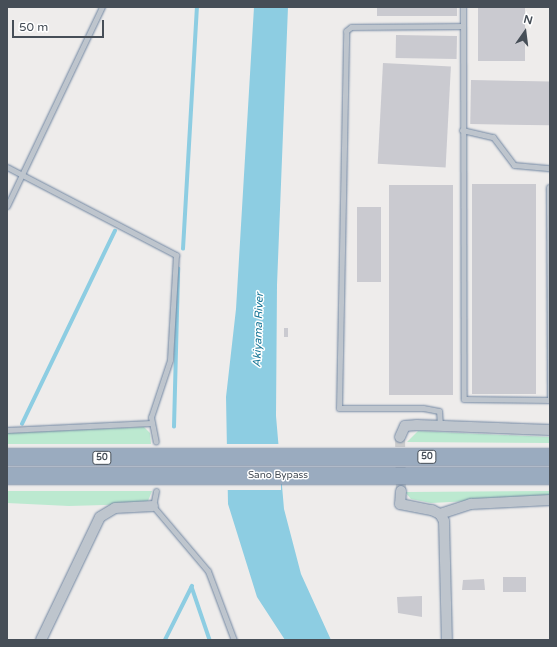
<!DOCTYPE html>
<html>
<head>
<meta charset="utf-8">
<style>
  body { margin:0 }
  #map { position:relative; width:557px; height:647px; overflow:hidden; background:#eeeceb; font-family:"Varela Round",sans-serif }
  div>[style] { position:absolute }
  .green>* { inset:0; background:#bce9d0 }
  .water>* { inset:0; background:#8dcde2 }
  .pier>* { inset:0; background:#eeeceb; transform-origin:0 0 }
  .stream>* { height:3.5px; margin:-1.75px; padding:0 1.75px; transform-origin:1.75px; border-radius:1.75px; background:#8dcde2 }
  .building>* { inset:0; background:#cacad0; transform-origin:0 0 }
  .minor-tunnel>* { height:10px; margin-top:-5px; transform-origin:0; background:repeating-linear-gradient(90deg,#cccccd 0 10px,transparent 0 15px) }
  .roads { filter:drop-shadow(0 0 1px #7287a2) drop-shadow(0 0 1px #7287a2) }
  .service>* { height:5px; margin:-2.5px; padding:0 2.5px; transform-origin:2.5px; border-radius:2.5px; background:#bec5cd }
  .minor>* { height:10px; margin:-5px; padding:0 5px; transform-origin:5px; border-radius:5px; background:#bec5cd }
  .trunk>* { height:16px; margin:-8px; padding:0 8px; transform-origin:8px; border-radius:8px; background:#9aabbf }
  span { translate:-50% -50%; white-space:nowrap; text-align:center; line-height:1.15; -webkit-text-stroke:3px #fff; paint-order:stroke }
  .shield-label span { padding:1px 3px; background:#fff; border:1px solid; border-radius:3px; -webkit-text-stroke-width:0 }
  .shield-label { font-size:9px; color:#464e57; font-weight:700 }
  .street-label { font-size:10px; color:#464e57 }
  .water-label { font-size:11px; color:#197797; font-style:italic }
  .frame { position:absolute; inset:0; border:8px solid #464e57; pointer-events:none }
  .north { position:absolute; left:505px; top:12px; width:40px; height:40px; -webkit-text-stroke:3px #fff; paint-order:stroke; rotate:14deg; font-size:11px; font-weight:700; line-height:16px; text-align:center; color:#464e57 }
  .north::after { content:''; display:block; margin:auto; width:14px; height:18px; background:#464e57; clip-path:polygon(50% 0,100% 100%,50% 72%,0 100%) }
  .scale { position:absolute; left:12px; top:20px; width:92px; height:18px; box-sizing:border-box; border:2px solid #464e57; border-top:0; padding-left:5px; font-size:12px; line-height:14px; white-space:nowrap; color:#464e57; -webkit-text-stroke:3px #fff; paint-order:stroke }
</style>
</head>
<body>
<div id="map">
  <div class="green">
    <i style="clip-path:polygon(144px 427px,150px 433px,151px 444px,7px 444px,7px 433px)"></i>
    <i style="clip-path:polygon(418px 431px,550px 437px,550px 443px,407px 442px)"></i>
    <i style="clip-path:polygon(7px 491px,152px 491px,148px 501px,139px 504px,69px 506px,7px 503px)"></i>
    <i style="clip-path:polygon(550px 491px,550px 497px,431px 503px,411px 499px,405px 492px)"></i>
  </div>
  <div class="water">
    <i style="clip-path:polygon(254px 7px,288px 7px,277px 285px,276px 416px,284px 509px,301px 574px,331px 640px,285px 640px,257px 597px,228px 504px,226px 397px,236px 309px)"></i>
  </div>
  <div class="pier">
    <i style="left:225px;top:444px;width:56px;height:46px"></i>
  </div>
  <div class="stream">
    <i style="left:183px;top:249px;width:242px;rotate:-86.7deg"></i>
    <i style="left:22px;top:424px;width:214px;rotate:-64.3deg"></i>
    <i style="left:174px;top:427px;width:158px;rotate:-88.5deg"></i>
    <i style="left:192px;top:587px;width:56px;rotate:71.2deg"></i>
    <i style="left:165px;top:640px;width:60px;rotate:-63.4deg"></i>
  </div>
  <div class="building">
    <i style="left:377px;top:7px;width:80px;height:9px"></i>
    <i style="left:478px;top:7px;width:47px;height:54px"></i>
    <i style="left:396px;top:35px;width:61px;height:23px;rotate:1deg"></i>
    <i style="left:383px;top:63px;width:68px;height:101px;rotate:3deg"></i>
    <i style="left:471px;top:80px;width:79px;height:44px;rotate:1deg"></i>
    <i style="left:472px;top:184px;width:64px;height:210px"></i>
    <i style="left:389px;top:185px;width:64px;height:210px"></i>
    <i style="left:381px;top:207px;width:75px;height:24px;rotate:90deg"></i>
    <i style="left:284px;top:328px;width:4px;height:9px"></i>
    <i style="left:503px;top:577px;width:23px;height:15px"></i>
    <i style="clip-path:polygon(484px 579px,485px 590px,462px 590px,463px 580px)"></i>
    <i style="clip-path:polygon(422px 596px,422px 617px,398px 613px,397px 597px)"></i>
  </div>
  <div class="minor-tunnel">
    <i style="left:400px;top:437px;width:54px;rotate:88.9deg"></i>
  </div>
  <div class="roads">
    <div class="service">
      <i style="left:463px;top:7px;width:392px;rotate:89.9deg"></i>
      <i style="left:464px;top:399px;width:86px;rotate:0.7deg"></i>
      <i style="left:550px;top:400px;width:213px;rotate:-90.3deg"></i>
      <i style="left:462px;top:130px;width:32px;rotate:13deg"></i>
      <i style="left:493px;top:137px;width:35px;rotate:53deg"></i>
      <i style="left:514px;top:165px;width:36px;rotate:5deg"></i>
      <i style="left:7px;top:167px;width:191px;rotate:27.5deg"></i>
      <i style="left:176px;top:255px;width:105px;rotate:93.3deg"></i>
      <i style="left:170px;top:360px;width:60px;rotate:108.4deg"></i>
      <i style="left:151px;top:417px;width:25px;rotate:79deg"></i>
      <i style="left:7px;top:206px;width:221px;rotate:-64.5deg"></i>
      <i style="left:440px;top:425px;width:14px;rotate:-94deg"></i>
      <i style="left:439px;top:411px;width:16px;rotate:-169deg"></i>
      <i style="left:423px;top:408px;width:84px;rotate:180deg"></i>
      <i style="left:339px;top:408px;width:377px;rotate:-88.9deg"></i>
      <i style="left:346px;top:31px;width:6px;rotate:-39deg"></i>
      <i style="left:351px;top:27px;width:112px;rotate:-0.5deg"></i>
      <i style="left:7px;top:430px;width:144px;rotate:-2.8deg"></i>
      <i style="left:156px;top:491px;width:15px;rotate:101deg"></i>
      <i style="left:153px;top:506px;width:85px;rotate:49.8deg"></i>
      <i style="left:208px;top:571px;width:74px;rotate:69.4deg"></i>
    </div>
    <div class="minor">
      <i style="left:400px;top:437px;width:12px;rotate:-66deg"></i>
      <i style="left:405px;top:426px;width:12px;rotate:-5deg"></i>
      <i style="left:417px;top:425px;width:133px;rotate:2.2deg"></i>
      <i style="left:401px;top:491px;width:13px;rotate:94deg"></i>
      <i style="left:400px;top:504px;width:33px;rotate:11deg"></i>
      <i style="left:432px;top:510px;width:9px;rotate:27deg"></i>
      <i style="left:440px;top:514px;width:8px;rotate:60deg"></i>
      <i style="left:444px;top:521px;width:119px;rotate:88.6deg"></i>
      <i style="left:440px;top:514px;width:33px;rotate:-18deg"></i>
      <i style="left:471px;top:504px;width:79px;rotate:-2.9deg"></i>
      <i style="left:41px;top:640px;width:136px;rotate:-64.4deg"></i>
      <i style="left:100px;top:517px;width:17px;rotate:-31deg"></i>
      <i style="left:115px;top:508px;width:38px;rotate:-3deg"></i>
    </div>
    <div class="trunk">
      <i style="left:7px;top:457px;width:543px"></i>
      <i style="left:7px;top:476px;width:543px"></i>
    </div>
  </div>
  <div class="shield-label">
    <span style="left:427px;top:457px">50</span>
    <span style="left:102px;top:458px">50</span>
  </div>
  <div class="street-label">
    <span style="left:278px;top:476px">Sano Bypass</span>
  </div>
  <div class="water-label">
    <span style="left:259px;top:330px;rotate:-88deg">Akiyama River</span>
  </div>
  <div class="frame"></div>
  <div class="north">N</div>
  <div class="scale">50 m</div>
</div>
</body>
</html>
